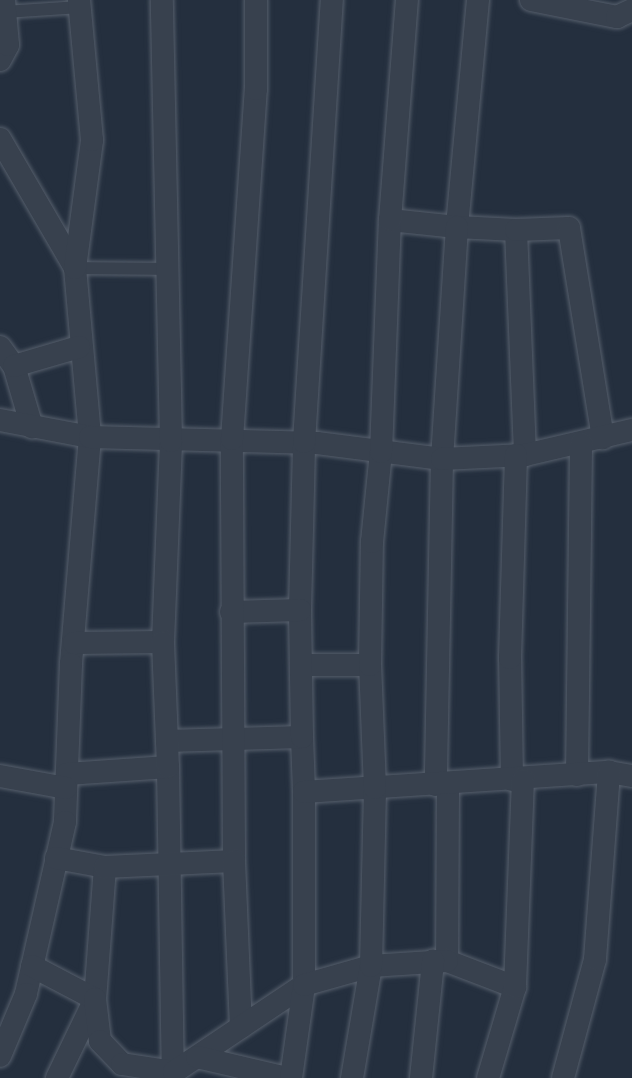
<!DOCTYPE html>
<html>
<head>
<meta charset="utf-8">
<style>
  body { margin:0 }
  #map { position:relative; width:632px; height:1078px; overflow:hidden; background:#242f3e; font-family:"Archivo Narrow",sans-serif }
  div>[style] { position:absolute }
  .roads { filter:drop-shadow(0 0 2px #565f6c) drop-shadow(0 0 2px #565f6c) }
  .lane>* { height:12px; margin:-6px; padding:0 6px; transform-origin:6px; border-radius:6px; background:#38414e }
  .street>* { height:22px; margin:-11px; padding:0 11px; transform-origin:11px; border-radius:11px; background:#38414e }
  span { translate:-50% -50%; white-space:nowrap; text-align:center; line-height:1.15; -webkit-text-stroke:6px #1d2633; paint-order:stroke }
</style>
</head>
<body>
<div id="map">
  <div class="roads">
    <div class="lane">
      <i style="left:5px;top:12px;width:75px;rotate:-3.8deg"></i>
      <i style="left:75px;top:268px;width:95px;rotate:0.6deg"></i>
    </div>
    <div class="street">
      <i style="left:478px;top:0;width:228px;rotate:95.3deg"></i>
      <i style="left:457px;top:227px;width:59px;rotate:2.9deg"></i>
      <i style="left:516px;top:230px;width:225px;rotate:87.7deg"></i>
      <i style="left:531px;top:0;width:88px;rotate:11.2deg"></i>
      <i style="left:617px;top:17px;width:17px;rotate:-25deg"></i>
      <i style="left:0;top:60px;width:17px;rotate:-62deg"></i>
      <i style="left:8px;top:45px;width:45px;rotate:-95.1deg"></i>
      <i style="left:0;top:139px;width:149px;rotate:59.8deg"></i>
      <i style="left:75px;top:268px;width:170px;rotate:84.9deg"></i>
      <i style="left:90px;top:437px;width:228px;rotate:94.8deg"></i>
      <i style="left:71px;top:664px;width:158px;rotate:92.2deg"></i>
      <i style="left:65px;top:822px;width:176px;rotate:102.8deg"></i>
      <i style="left:26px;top:994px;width:67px;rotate:112.8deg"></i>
      <i style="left:390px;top:220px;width:67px;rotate:6deg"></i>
      <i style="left:457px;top:227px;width:232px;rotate:93.7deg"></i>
      <i style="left:442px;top:459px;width:326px;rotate:91.1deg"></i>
      <i style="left:516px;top:230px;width:53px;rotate:-2.2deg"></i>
      <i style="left:569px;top:228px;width:213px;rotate:80.8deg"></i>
      <i style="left:75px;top:268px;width:129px;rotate:-82.4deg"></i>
      <i style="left:92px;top:140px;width:141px;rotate:-95.3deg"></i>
      <i style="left:0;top:347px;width:24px;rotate:54deg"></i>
      <i style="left:14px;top:366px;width:64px;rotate:73.6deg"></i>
      <i style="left:14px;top:366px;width:68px;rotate:-16.3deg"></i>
      <i style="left:0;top:420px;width:92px;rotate:10.7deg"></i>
      <i style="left:90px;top:437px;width:227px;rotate:1.5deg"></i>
      <i style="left:317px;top:443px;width:126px;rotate:7.3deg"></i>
      <i style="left:442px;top:459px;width:83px;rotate:-2.8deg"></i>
      <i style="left:525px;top:455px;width:110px;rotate:-13.2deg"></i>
      <i style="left:300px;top:610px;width:168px;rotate:-88.6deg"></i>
      <i style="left:304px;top:442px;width:443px;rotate:-86.4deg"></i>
      <i style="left:74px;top:643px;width:89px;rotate:-0.6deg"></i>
      <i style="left:163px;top:642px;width:201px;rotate:-87.7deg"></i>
      <i style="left:171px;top:441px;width:441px;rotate:-91.2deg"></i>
      <i style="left:301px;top:665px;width:69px"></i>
      <i style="left:302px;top:737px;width:55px;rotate:87.9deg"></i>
      <i style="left:167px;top:741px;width:135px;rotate:-1.7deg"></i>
      <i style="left:302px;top:737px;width:127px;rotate:-90.9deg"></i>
      <i style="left:300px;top:610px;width:69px;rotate:178.3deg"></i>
      <i style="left:168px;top:767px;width:311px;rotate:89.1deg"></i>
      <i style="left:67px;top:774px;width:101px;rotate:-4deg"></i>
      <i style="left:168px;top:767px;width:125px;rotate:-92.3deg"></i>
      <i style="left:577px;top:775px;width:332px;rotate:-89.3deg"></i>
      <i style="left:0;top:776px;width:67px;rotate:10.3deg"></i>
      <i style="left:512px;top:780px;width:122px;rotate:-90.9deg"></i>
      <i style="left:510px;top:658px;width:203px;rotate:-88.3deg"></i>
      <i style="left:448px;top:784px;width:177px;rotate:90.3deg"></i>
      <i style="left:447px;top:961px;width:73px;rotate:20.9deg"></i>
      <i style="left:56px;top:858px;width:50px;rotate:10.4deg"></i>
      <i style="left:105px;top:867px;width:132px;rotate:94.3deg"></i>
      <i style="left:95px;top:999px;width:88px;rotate:115.7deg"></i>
      <i style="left:234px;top:861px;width:422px;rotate:-90.3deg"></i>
      <i style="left:232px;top:439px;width:351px;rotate:-86.1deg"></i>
      <i style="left:256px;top:89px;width:89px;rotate:-90deg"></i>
      <i style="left:105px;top:867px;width:129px;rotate:-2.7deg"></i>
      <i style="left:234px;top:861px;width:166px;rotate:87.6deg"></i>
      <i style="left:32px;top:966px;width:71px;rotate:27.6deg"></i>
      <i style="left:95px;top:999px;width:42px;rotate:83.2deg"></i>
      <i style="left:100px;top:1041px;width:32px;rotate:46deg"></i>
      <i style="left:122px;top:1064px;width:53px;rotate:8.7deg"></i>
      <i style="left:174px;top:1072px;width:156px;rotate:-33.8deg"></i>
      <i style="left:304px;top:985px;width:193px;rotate:-90deg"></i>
      <i style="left:304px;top:792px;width:306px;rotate:-3.8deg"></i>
      <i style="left:609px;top:772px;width:23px;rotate:10deg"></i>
      <i style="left:197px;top:1057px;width:92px;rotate:13.1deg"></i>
      <i style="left:291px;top:1078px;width:94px;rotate:-82deg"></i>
      <i style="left:304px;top:985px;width:70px;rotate:-15.8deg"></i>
      <i style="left:371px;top:966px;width:76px;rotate:-3.8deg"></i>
      <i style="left:352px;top:1078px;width:114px;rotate:-80.4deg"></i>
      <i style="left:371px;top:966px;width:178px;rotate:-88.7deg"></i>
      <i style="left:375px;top:788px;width:123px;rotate:-92.3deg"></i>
      <i style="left:370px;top:665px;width:123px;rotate:-89.1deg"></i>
      <i style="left:372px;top:542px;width:90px;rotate:-84.3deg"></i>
      <i style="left:381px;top:452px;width:232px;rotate:-87.8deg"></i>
      <i style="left:390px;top:220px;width:221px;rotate:-85.6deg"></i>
      <i style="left:421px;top:1078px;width:118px;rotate:-84.1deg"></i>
      <i style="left:488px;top:1078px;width:95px;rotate:-73.5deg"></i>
      <i style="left:515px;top:987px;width:207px;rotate:-87.8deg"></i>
      <i style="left:563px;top:1078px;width:123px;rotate:-74.9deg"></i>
      <i style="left:595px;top:959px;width:188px;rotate:-85.7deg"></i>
    </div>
  </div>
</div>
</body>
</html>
